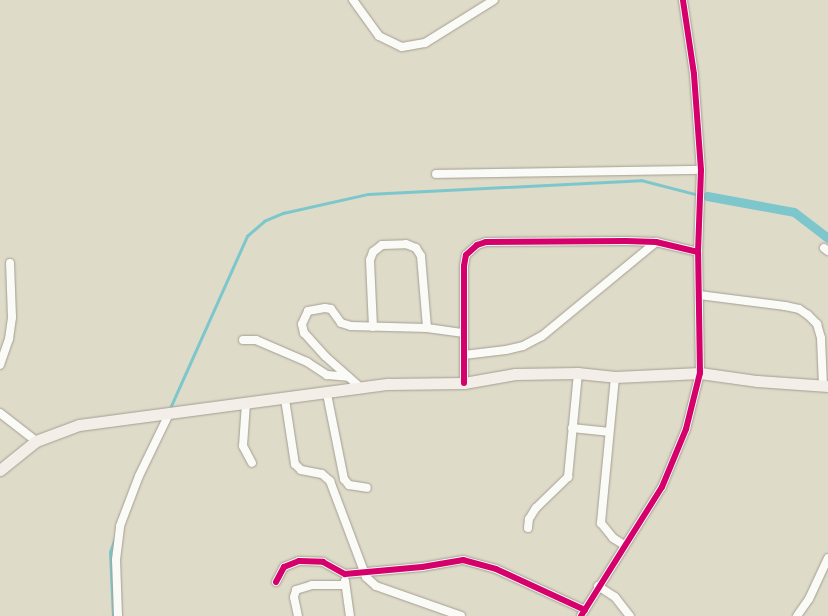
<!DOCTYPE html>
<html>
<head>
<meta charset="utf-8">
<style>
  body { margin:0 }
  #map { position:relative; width:828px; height:616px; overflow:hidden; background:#dedbc8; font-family:Vollkorn,serif }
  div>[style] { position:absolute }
  .stream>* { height:2.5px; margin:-1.25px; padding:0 1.25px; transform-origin:1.25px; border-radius:1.25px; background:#7dc7cc }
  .canal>* { height:9px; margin:-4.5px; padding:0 4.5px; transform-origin:4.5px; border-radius:4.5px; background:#7dc7cc }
  .roads { filter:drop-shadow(0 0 1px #a59d94) drop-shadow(0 0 1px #a59d94) }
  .street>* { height:8px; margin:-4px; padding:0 4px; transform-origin:4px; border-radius:4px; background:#fafaf7 }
  .secondary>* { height:11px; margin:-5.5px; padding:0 5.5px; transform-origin:5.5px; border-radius:5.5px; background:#f3efe8 }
  .cycleway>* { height:6px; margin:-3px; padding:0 3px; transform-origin:3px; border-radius:3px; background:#d6006c }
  span { translate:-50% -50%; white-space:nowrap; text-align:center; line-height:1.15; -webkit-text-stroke:3px #fdfcf7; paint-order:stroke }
</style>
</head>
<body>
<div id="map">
  <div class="stream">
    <i style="left:171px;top:406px;width:186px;rotate:-65.9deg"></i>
    <i style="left:247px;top:236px;width:23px;rotate:-41deg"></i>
    <i style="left:264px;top:221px;width:21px;rotate:-23deg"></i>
    <i style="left:283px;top:213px;width:87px;rotate:-12.6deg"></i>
    <i style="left:368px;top:194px;width:273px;rotate:-2.9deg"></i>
    <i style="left:641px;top:180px;width:56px;rotate:14.5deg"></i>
    <i style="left:113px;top:616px;width:64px;rotate:-92.7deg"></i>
    <i style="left:110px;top:552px;width:15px;rotate:-70deg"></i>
  </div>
  <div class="canal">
    <i style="left:707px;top:196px;width:88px;rotate:10.4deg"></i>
    <i style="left:794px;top:212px;width:43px;rotate:37.4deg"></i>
  </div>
  <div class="roads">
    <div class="street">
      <i style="left:353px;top:0;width:44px;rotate:54.2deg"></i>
      <i style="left:379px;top:36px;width:25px;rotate:26deg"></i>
      <i style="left:402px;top:47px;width:23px;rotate:-10deg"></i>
      <i style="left:425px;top:43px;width:81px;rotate:-31.9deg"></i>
      <i style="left:436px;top:174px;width:265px;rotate:-0.9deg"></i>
      <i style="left:824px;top:248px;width:5px;rotate:37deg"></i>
      <i style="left:699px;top:295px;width:87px;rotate:7.3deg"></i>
      <i style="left:785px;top:306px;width:14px;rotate:12deg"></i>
      <i style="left:799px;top:309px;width:11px;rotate:34deg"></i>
      <i style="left:808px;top:315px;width:13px;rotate:45deg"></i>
      <i style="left:817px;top:324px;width:15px;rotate:74deg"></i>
      <i style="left:821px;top:338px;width:47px;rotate:87.6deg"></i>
      <i style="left:373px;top:327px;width:67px;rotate:-92.6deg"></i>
      <i style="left:370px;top:260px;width:9px;rotate:-69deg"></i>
      <i style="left:373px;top:252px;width:11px;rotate:-38deg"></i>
      <i style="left:382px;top:245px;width:24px;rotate:-2deg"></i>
      <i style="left:406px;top:244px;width:11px;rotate:22deg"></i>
      <i style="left:416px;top:248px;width:9px;rotate:58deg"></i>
      <i style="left:421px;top:256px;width:72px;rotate:85.2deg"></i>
      <i style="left:243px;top:340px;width:13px"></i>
      <i style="left:256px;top:340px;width:56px;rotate:23.3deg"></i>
      <i style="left:307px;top:362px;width:24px;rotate:33deg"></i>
      <i style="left:327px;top:375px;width:21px;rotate:5deg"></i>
      <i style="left:464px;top:355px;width:42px;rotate:-6.8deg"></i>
      <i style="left:506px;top:350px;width:17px;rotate:-13deg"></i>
      <i style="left:523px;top:346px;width:21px;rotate:-28deg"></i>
      <i style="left:542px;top:336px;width:148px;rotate:-39.5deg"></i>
      <i style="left:0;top:365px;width:28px;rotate:-71deg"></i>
      <i style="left:9px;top:339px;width:22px;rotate:-82deg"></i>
      <i style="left:12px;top:317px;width:54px;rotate:-92.1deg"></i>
      <i style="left:615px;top:377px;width:147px;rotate:95.5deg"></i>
      <i style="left:601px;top:523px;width:19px;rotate:51deg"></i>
      <i style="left:613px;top:538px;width:13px;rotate:32deg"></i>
      <i style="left:464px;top:383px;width:117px;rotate:-90deg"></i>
      <i style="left:464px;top:266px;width:11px;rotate:-80deg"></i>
      <i style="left:466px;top:255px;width:15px;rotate:-42deg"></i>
      <i style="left:477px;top:245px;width:9px;rotate:-18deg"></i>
      <i style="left:486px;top:242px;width:140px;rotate:-0.4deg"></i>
      <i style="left:626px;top:241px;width:30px;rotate:2deg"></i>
      <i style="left:656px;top:242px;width:43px;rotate:13.4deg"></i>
      <i style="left:361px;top:388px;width:48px;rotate:-138.4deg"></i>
      <i style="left:325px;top:356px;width:31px;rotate:-132deg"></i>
      <i style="left:304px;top:333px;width:9px;rotate:-103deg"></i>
      <i style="left:302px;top:324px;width:14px;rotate:-65deg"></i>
      <i style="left:308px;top:311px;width:17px;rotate:-10deg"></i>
      <i style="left:325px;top:308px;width:6px;rotate:9deg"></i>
      <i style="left:331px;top:309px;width:17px;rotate:54deg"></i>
      <i style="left:341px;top:323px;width:10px;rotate:17deg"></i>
      <i style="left:351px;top:326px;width:76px;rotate:1.5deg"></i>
      <i style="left:427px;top:328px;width:37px;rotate:8deg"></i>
      <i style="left:327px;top:394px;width:87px;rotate:78.7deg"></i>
      <i style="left:344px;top:479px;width:8px;rotate:50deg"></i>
      <i style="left:349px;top:485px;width:18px;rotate:9deg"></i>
      <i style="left:285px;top:399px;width:66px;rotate:81.3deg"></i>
      <i style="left:295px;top:464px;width:8px;rotate:45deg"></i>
      <i style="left:301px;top:470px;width:21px;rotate:11deg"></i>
      <i style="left:322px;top:474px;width:11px;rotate:41deg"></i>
      <i style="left:330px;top:481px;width:103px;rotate:69.4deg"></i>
      <i style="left:366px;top:577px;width:13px;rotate:42deg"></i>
      <i style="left:376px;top:586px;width:90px;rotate:19.4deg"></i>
      <i style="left:246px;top:403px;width:43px;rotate:94deg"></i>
      <i style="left:243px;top:446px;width:19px;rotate:62deg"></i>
      <i style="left:0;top:413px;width:46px;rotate:37.9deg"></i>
      <i style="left:572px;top:428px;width:36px;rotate:6deg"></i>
      <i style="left:528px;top:528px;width:9px;rotate:-84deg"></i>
      <i style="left:529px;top:519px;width:13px;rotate:-58deg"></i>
      <i style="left:536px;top:508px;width:45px;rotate:-44.1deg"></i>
      <i style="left:568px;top:477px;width:104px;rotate:-84.5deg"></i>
      <i style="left:345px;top:581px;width:35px;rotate:82deg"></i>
      <i style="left:276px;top:582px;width:17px;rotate:-62deg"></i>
      <i style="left:284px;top:567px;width:16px;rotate:-22deg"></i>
      <i style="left:299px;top:561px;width:24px;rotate:2deg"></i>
      <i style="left:323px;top:562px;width:25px;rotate:29deg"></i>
      <i style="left:345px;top:574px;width:77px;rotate:-5.2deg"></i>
      <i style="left:422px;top:567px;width:42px;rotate:-9.7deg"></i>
      <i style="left:463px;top:560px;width:34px;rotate:15deg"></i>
      <i style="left:496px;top:569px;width:98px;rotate:24.7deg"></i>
      <i style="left:598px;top:586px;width:20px;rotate:33deg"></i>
      <i style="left:615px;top:597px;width:24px;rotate:52deg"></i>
      <i style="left:118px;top:616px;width:56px;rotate:-92deg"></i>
      <i style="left:116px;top:560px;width:34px;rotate:-83deg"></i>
      <i style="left:120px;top:526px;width:53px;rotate:-69.2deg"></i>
      <i style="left:139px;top:476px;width:69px;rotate:-64.2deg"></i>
      <i style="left:298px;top:616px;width:19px;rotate:-102deg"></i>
      <i style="left:294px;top:597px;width:7px;rotate:-74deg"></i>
      <i style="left:296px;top:590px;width:17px;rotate:-17deg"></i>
      <i style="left:312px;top:585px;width:33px"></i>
      <i style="left:581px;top:616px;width:152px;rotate:-57.9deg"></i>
      <i style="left:662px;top:487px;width:63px;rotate:-67.5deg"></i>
      <i style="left:686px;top:429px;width:58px;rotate:-76deg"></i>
      <i style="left:700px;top:373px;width:121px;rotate:-90.9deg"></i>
      <i style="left:698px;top:252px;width:82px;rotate:-87.9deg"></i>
      <i style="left:701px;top:170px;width:96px;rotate:-94.2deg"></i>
      <i style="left:694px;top:74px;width:75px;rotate:-98.5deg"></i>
      <i style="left:797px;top:616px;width:21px;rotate:-55deg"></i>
      <i style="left:809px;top:599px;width:45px;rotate:-65.1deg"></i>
    </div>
    <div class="secondary">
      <i style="left:0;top:470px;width:46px;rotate:-38.9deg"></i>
      <i style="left:36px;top:441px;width:46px;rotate:-20.4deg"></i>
      <i style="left:79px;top:425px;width:312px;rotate:-7.6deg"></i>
      <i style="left:388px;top:384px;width:76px;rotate:-0.8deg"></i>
      <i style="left:464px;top:383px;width:52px;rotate:-10deg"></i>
      <i style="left:515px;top:374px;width:63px;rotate:-0.9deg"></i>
      <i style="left:578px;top:373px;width:37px;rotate:6deg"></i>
      <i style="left:615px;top:377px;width:85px;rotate:-2.7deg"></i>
      <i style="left:700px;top:373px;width:58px;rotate:8deg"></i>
      <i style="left:757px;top:381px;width:71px;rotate:4deg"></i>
    </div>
  </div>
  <div class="cycleway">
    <i style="left:464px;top:383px;width:117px;rotate:-90deg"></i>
    <i style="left:464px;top:266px;width:11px;rotate:-80deg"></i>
    <i style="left:466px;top:255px;width:15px;rotate:-42deg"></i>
    <i style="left:477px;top:245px;width:9px;rotate:-18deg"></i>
    <i style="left:486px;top:242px;width:140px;rotate:-0.4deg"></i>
    <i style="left:626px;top:241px;width:30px;rotate:2deg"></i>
    <i style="left:656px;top:242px;width:43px;rotate:13.4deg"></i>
    <i style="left:276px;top:582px;width:17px;rotate:-62deg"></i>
    <i style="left:284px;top:567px;width:16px;rotate:-22deg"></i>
    <i style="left:299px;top:561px;width:24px;rotate:2deg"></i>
    <i style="left:323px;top:562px;width:25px;rotate:29deg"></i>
    <i style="left:345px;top:574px;width:77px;rotate:-5.2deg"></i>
    <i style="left:422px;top:567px;width:42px;rotate:-9.7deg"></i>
    <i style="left:463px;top:560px;width:34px;rotate:15deg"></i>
    <i style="left:496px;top:569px;width:98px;rotate:24.7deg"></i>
    <i style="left:581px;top:616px;width:152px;rotate:-57.9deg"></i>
    <i style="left:662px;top:487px;width:63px;rotate:-67.5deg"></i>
    <i style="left:686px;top:429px;width:58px;rotate:-76deg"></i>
    <i style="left:700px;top:373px;width:121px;rotate:-90.9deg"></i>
    <i style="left:698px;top:252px;width:82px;rotate:-87.9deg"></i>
    <i style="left:701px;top:170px;width:96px;rotate:-94.2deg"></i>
    <i style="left:694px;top:74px;width:75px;rotate:-98.5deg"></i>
  </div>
</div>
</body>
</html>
